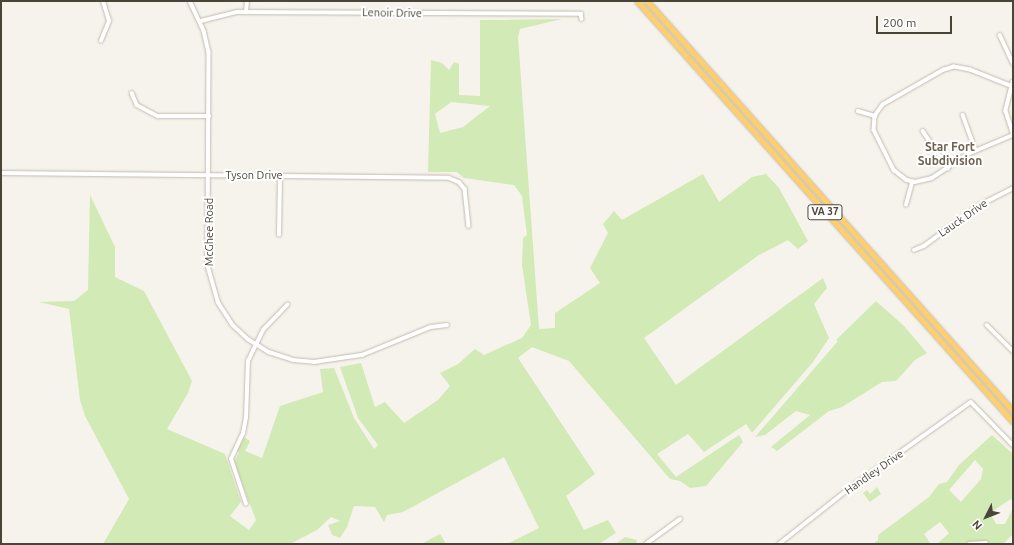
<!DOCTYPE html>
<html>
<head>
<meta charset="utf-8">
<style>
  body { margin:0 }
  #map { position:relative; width:1014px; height:545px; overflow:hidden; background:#f6f3ec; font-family:Ubuntu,sans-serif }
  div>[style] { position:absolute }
  .green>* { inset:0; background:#d2eab5 }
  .roads { filter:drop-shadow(0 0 1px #c2bbae) drop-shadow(0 0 1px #c2bbae) }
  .minor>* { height:3.5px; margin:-1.75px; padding:0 1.75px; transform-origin:1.75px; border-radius:1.75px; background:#fff }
  .highway>* { height:5px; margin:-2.5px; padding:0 2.5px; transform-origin:2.5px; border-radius:2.5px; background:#ffcf6e }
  span { translate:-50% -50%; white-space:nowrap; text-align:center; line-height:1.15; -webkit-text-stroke:4px #fff; paint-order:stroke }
  .shield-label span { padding:1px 3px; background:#fff; border:1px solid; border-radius:3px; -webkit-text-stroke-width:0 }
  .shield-label { font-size:10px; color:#4b4439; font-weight:700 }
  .street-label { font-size:11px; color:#4b4439 }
  .neighbourhood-label { font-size:12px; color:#6e6250; font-weight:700 }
  .frame { position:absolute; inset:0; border:2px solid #4b4439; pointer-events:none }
  .north { position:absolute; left:966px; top:497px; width:40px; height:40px; -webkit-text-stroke:3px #fff; paint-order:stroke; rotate:228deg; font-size:11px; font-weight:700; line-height:16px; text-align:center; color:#4b4439 }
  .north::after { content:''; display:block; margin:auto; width:14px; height:18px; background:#4b4439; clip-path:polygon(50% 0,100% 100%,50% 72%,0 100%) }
  .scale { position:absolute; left:876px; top:16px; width:76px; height:18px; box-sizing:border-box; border:2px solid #4b4439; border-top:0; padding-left:5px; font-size:12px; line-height:14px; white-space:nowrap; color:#4b4439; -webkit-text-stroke:3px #fff; paint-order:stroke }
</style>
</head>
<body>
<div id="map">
  <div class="green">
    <i style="clip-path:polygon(evenodd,562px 19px,520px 29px,518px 37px,539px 329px,555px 328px,555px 313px,600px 283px,590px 268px,608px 233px,603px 224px,614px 211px,622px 220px,703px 174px,719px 202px,752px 177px,766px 174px,779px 188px,808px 241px,798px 249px,788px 240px,759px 255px,644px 338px,676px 385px,823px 278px,827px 288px,814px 304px,829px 338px,813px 362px,752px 433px,746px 424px,704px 452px,688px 434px,657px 454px,676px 477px,739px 435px,743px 442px,706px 486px,690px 488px,680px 481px,670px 479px,569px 361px,532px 347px,518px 358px,595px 474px,566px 496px,584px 530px,608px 520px,616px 533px,599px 544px,507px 544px,539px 528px,504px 457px,403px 512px,387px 515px,384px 522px,375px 507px,354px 506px,347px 527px,340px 538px,332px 535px,328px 525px,340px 521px,331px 517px,317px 530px,290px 544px,103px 544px,129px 499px,85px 416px,80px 400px,69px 309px,39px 302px,74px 301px,88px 290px,90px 195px,115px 247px,115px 277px,144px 291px,192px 381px,188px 393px,167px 429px,225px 454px,241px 502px,230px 516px,249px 530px,256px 520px,234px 462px,239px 453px,236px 449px,244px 437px,250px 441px,245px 451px,262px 458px,280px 406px,323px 392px,320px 369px,334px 368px,354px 418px,374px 449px,378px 445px,358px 418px,340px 367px,361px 363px,375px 407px,385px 402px,404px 423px,438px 400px,450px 386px,440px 373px,458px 364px,475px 349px,484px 355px,522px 338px,531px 325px,522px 265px,523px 238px,527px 235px,522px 196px,514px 185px,464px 178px,457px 172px,428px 172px,431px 60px,442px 63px,449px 70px,454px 62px,459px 64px,459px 95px,480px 96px,480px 20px,562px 19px,451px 102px,490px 106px,463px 127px,440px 133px,435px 114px,451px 102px)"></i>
    <i style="clip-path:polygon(876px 301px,904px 326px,927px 353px,915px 360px,896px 381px,882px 382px,842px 407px,829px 411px,777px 451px,771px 447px,810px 415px,796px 411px,765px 435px,755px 437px,838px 341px,836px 340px)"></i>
    <i style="clip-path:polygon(evenodd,992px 435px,1013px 454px,1013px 501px,1011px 499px,990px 513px,996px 524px,1005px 524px,1013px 508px,1013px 534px,1003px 544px,937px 544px,949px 533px,940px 522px,924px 534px,931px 544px,873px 544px,878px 540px,878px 535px,929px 497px,939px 484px,947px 482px,959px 465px,992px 435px,975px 460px,983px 469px,981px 479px,961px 502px,949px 490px,975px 460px)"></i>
    <i style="clip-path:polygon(877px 487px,881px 494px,870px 502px,863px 493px,867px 490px,870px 494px)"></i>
    <i style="clip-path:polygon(440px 534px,446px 544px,421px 544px)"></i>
    <i style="clip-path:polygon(625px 537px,637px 540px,636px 544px,615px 544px)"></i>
  </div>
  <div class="roads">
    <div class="minor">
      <i style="left:190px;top:1px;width:33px;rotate:65deg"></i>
      <i style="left:204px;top:31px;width:22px;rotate:77deg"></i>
      <i style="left:209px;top:52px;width:214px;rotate:90.3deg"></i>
      <i style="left:208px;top:266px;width:37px;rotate:74deg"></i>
      <i style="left:218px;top:302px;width:27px;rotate:57deg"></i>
      <i style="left:233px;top:325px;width:21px;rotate:43deg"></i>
      <i style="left:248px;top:339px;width:25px;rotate:32deg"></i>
      <i style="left:269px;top:352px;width:25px;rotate:18deg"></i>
      <i style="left:293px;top:360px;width:21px;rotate:5deg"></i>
      <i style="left:314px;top:362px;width:49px;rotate:-8.3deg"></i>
      <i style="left:362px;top:355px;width:74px;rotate:-22.1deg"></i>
      <i style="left:431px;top:327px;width:16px;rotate:-7deg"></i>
      <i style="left:246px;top:12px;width:11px;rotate:-85deg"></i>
      <i style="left:201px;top:21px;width:38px;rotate:-14deg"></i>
      <i style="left:238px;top:12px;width:343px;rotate:0.3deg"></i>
      <i style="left:581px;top:14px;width:5px;rotate:79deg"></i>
      <i style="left:1000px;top:35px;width:31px;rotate:65deg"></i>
      <i style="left:101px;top:41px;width:22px;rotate:-68deg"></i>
      <i style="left:109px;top:21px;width:21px;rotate:-107deg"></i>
      <i style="left:1013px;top:82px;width:30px;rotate:104deg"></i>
      <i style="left:1006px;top:111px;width:23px;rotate:72deg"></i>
      <i style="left:1013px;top:87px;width:46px;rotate:-158.4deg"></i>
      <i style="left:970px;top:70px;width:16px;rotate:-169deg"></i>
      <i style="left:954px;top:67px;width:10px;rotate:163deg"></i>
      <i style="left:944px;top:70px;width:70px;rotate:150.2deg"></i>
      <i style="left:883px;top:105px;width:14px;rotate:126deg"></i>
      <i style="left:875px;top:116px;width:14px;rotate:94deg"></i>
      <i style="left:874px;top:130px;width:45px;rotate:63.4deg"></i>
      <i style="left:894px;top:170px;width:16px;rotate:38deg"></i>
      <i style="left:907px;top:180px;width:8px;rotate:14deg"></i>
      <i style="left:915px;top:182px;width:17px;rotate:-13deg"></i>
      <i style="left:932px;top:178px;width:43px;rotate:-33.7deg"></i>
      <i style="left:968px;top:154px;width:49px;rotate:-22.9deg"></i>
      <i style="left:132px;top:93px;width:13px;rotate:67deg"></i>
      <i style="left:137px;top:105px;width:24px;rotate:28deg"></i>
      <i style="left:158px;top:116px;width:51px"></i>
      <i style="left:858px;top:111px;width:18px;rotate:16deg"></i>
      <i style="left:963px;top:115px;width:37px;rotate:70deg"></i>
      <i style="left:923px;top:131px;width:45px;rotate:56deg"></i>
      <i style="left:1px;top:173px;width:448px;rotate:0.6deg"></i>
      <i style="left:449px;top:178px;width:11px;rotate:22deg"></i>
      <i style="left:459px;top:182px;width:9px;rotate:49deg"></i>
      <i style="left:465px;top:189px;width:37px;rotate:84deg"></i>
      <i style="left:906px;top:205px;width:24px;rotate:-75deg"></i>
      <i style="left:279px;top:235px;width:60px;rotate:-89deg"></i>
      <i style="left:914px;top:250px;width:11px;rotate:-22deg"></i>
      <i style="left:924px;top:246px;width:69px;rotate:-36.2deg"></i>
      <i style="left:980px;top:205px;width:37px;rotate:-27deg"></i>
      <i style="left:987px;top:325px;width:37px;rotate:45deg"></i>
      <i style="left:246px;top:504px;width:47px;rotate:-108.4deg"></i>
      <i style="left:231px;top:459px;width:29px;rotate:-65deg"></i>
      <i style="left:243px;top:433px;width:15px;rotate:-79deg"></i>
      <i style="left:246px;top:418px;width:57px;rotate:-88deg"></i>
      <i style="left:248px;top:361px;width:34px;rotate:-64deg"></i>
      <i style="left:263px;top:330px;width:35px;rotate:-46deg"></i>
      <i style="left:646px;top:544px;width:42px;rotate:-36.3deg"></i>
      <i style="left:779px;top:544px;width:85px;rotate:-38.3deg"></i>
      <i style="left:846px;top:491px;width:153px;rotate:-35.5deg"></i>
      <i style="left:971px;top:402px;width:60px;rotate:45.7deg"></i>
      <i style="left:969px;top:544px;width:17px;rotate:-3deg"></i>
    </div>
    <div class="highway">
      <i style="left:637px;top:1px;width:564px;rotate:48.23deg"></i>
      <i style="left:647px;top:1px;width:550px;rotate:48.25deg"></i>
    </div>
  </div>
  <div class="shield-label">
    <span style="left:825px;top:212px">VA 37</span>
  </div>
  <div class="street-label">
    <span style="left:392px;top:13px;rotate:1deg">Lenoir Drive</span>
    <span style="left:254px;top:175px">Tyson Drive</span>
    <span style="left:963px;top:218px;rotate:-35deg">Lauck Drive</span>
    <span style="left:209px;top:232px;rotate:-90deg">McGhee Road</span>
    <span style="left:874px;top:472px;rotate:-35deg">Handley Drive</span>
  </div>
  <div class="neighbourhood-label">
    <span style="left:950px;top:154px">Star Fort<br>Subdivision</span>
  </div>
  <div class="frame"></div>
  <div class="north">N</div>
  <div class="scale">200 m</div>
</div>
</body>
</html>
